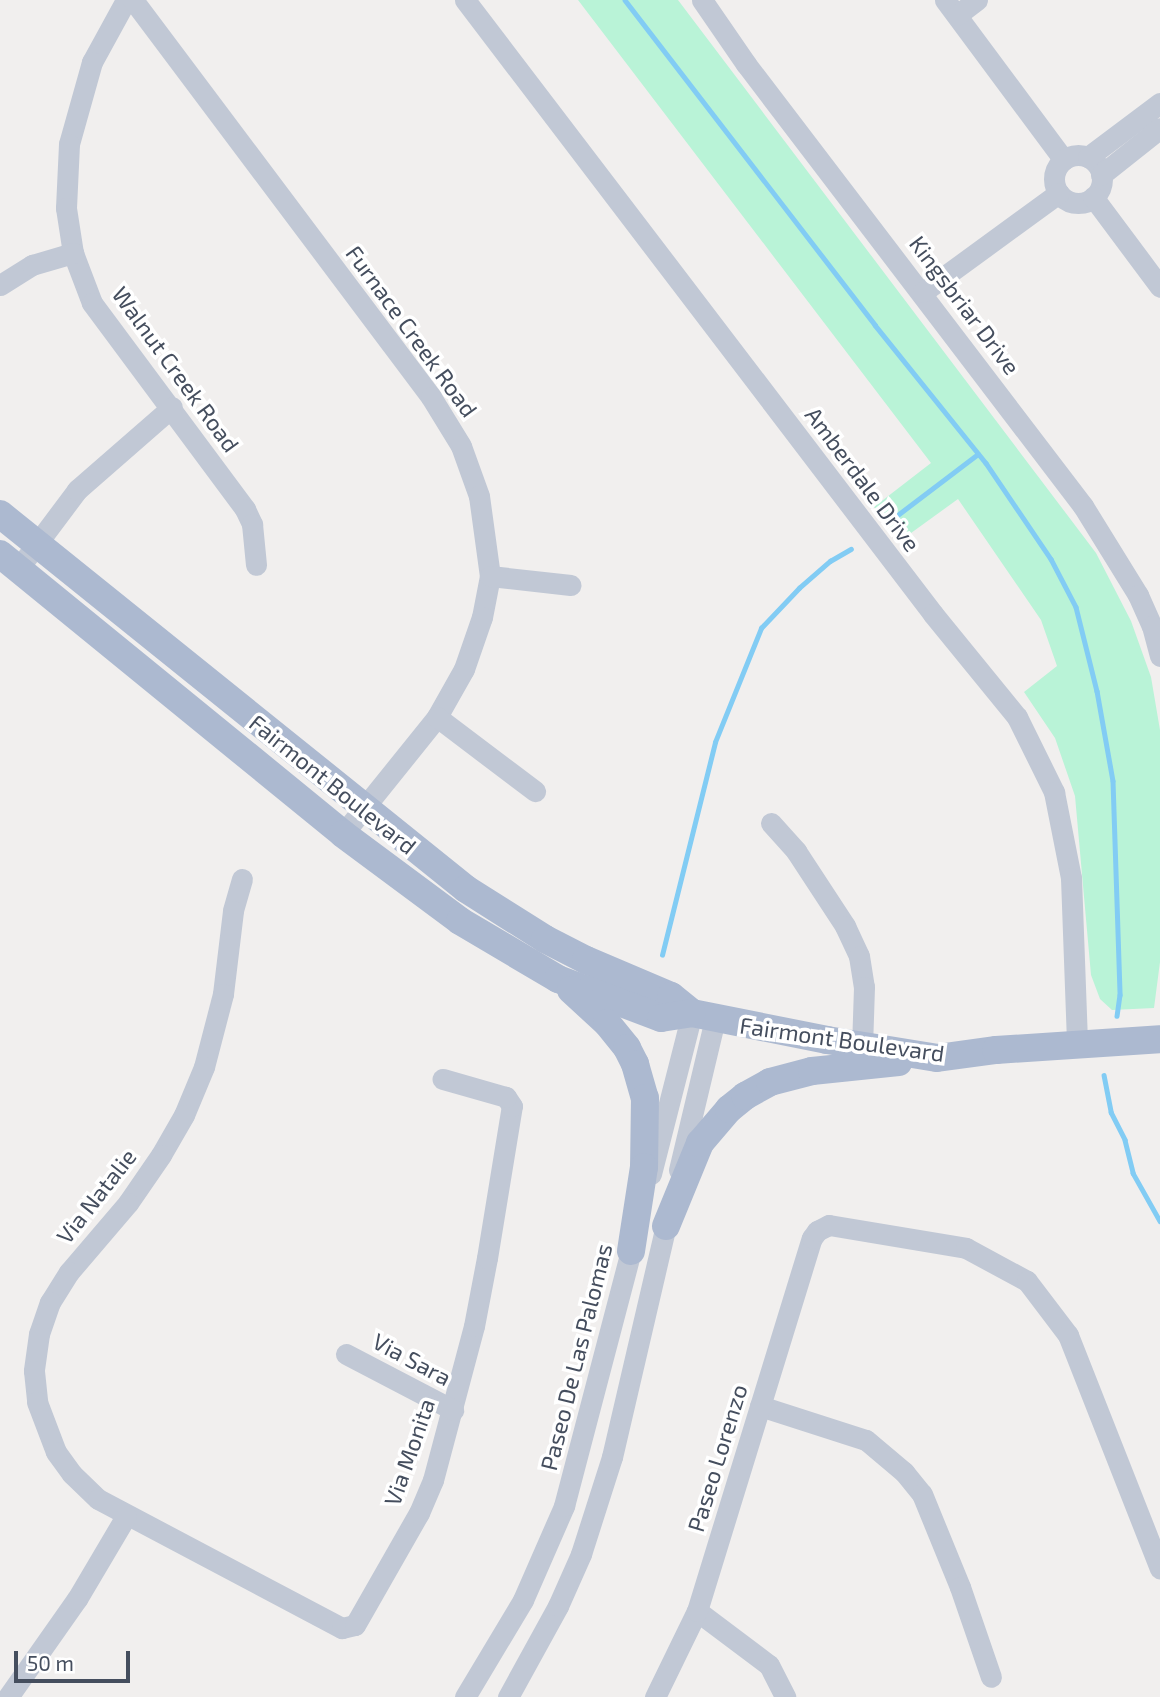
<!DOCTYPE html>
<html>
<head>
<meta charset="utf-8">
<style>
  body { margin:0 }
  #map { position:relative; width:1160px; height:1697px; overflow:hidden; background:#f1efee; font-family:"Exo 2",sans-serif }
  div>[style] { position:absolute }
  .green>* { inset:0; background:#b9f3d7 }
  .stream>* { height:4.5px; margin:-2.25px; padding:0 2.25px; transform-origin:2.25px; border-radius:2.25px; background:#82ccf4 }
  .minor>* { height:21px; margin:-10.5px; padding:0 10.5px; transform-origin:10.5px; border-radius:10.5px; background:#c1c8d5 }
  .minor>.ring { margin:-10.5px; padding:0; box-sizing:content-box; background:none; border:21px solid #c1c8d5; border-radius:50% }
  .major>* { height:28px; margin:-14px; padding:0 14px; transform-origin:14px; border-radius:14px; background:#acb9d0 }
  span { translate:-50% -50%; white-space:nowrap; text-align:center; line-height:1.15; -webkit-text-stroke:7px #fff; paint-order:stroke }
  .street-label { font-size:23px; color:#454e5e }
  .scale { position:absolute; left:14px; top:1651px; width:116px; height:32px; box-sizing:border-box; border:4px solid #454e5e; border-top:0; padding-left:9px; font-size:21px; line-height:24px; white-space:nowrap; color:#454e5e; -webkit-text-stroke:5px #fff; paint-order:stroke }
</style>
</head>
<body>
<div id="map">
  <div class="green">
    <i style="clip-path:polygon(578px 0,678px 0,1096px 553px,1131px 621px,1151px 677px,1160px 730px,1160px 962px,1154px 1008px,1112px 1010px,1100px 999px,1091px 975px,1075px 796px,1055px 738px,1024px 692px,1057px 666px,1041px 620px,958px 499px,900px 541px,874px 507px,931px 463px)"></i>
  </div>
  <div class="stream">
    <i style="left:625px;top:0;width:410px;rotate:52.4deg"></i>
    <i style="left:875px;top:325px;width:177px;rotate:51.2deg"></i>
    <i style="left:986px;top:463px;width:116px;rotate:55.9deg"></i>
    <i style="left:1051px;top:559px;width:54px;rotate:62.5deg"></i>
    <i style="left:1076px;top:607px;width:87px;rotate:76deg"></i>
    <i style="left:1097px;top:691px;width:91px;rotate:79.9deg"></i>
    <i style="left:1113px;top:781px;width:214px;rotate:88.1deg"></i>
    <i style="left:1120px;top:995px;width:21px;rotate:98deg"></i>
    <i style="left:891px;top:520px;width:109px;rotate:-37.2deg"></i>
    <i style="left:662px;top:955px;width:219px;rotate:-76deg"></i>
    <i style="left:715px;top:742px;width:123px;rotate:-68deg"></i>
    <i style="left:761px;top:628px;width:55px;rotate:-46.5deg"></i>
    <i style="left:799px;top:588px;width:41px;rotate:-41.1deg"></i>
    <i style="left:830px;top:561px;width:24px;rotate:-30deg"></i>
    <i style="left:1104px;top:1075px;width:38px;rotate:79deg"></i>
    <i style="left:1111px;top:1112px;width:31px;rotate:63deg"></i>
    <i style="left:1125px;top:1140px;width:34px;rotate:76deg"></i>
    <i style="left:1133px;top:1173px;width:55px;rotate:60.6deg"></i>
  </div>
  <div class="minor">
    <i style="left:126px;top:0;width:71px;rotate:118.7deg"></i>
    <i style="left:92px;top:62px;width:85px;rotate:105.7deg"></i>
    <i style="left:69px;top:144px;width:64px;rotate:92.7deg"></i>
    <i style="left:66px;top:208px;width:46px;rotate:81.2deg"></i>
    <i style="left:73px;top:253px;width:53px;rotate:69.2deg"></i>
    <i style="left:92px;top:303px;width:257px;rotate:53.4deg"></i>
    <i style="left:245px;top:509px;width:17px;rotate:65deg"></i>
    <i style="left:252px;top:524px;width:41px;rotate:84.4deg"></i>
    <i style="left:133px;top:0;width:496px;rotate:53.1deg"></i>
    <i style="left:431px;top:397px;width:57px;rotate:58.5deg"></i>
    <i style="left:461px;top:446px;width:53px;rotate:70.2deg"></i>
    <i style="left:479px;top:496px;width:81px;rotate:82.2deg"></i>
    <i style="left:490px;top:576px;width:42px;rotate:101deg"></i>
    <i style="left:482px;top:617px;width:55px;rotate:109.1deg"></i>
    <i style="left:464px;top:669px;width:55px;rotate:119.4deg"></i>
    <i style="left:437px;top:717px;width:150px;rotate:128.8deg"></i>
    <i style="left:465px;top:0;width:772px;rotate:52.68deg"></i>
    <i style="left:933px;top:614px;width:133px;rotate:50.8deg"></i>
    <i style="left:1017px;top:717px;width:84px;rotate:63.7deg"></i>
    <i style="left:1054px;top:792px;width:88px;rotate:78.8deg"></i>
    <i style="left:1071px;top:878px;width:167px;rotate:87.9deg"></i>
    <i style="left:702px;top:0;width:78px;rotate:55.5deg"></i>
    <i style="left:746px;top:64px;width:556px;rotate:52.68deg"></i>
    <i style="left:1083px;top:506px;width:105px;rotate:58.3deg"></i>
    <i style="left:1138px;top:595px;width:34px;rotate:66deg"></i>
    <i style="left:1152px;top:626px;width:31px;rotate:75deg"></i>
    <i style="left:945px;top:0;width:199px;rotate:53.4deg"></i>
    <i style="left:957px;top:15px;width:25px;rotate:-37deg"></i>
    <i class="ring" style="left:1054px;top:155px;width:27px;height:27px"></i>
    <i style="left:1088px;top:157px;width:90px;rotate:-36.9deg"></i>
    <i style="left:1101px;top:175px;width:75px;rotate:-38.5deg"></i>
    <i style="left:1093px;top:197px;width:112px;rotate:53.3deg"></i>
    <i style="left:0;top:285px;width:38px;rotate:-32deg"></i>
    <i style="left:32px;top:265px;width:43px;rotate:-16.3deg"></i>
    <i style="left:923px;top:292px;width:168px;rotate:-36.1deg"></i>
    <i style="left:18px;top:569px;width:99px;rotate:-53.2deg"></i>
    <i style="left:77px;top:490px;width:126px;rotate:-41.1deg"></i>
    <i style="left:490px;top:576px;width:81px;rotate:6.4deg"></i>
    <i style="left:437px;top:717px;width:123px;rotate:37.1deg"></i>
    <i style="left:771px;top:823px;width:38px;rotate:48deg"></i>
    <i style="left:796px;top:851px;width:90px;rotate:56.8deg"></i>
    <i style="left:845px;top:926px;width:33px;rotate:65deg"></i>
    <i style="left:859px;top:956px;width:31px;rotate:81deg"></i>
    <i style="left:864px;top:987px;width:59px;rotate:91.9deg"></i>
    <i style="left:242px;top:879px;width:33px;rotate:106deg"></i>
    <i style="left:233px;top:911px;width:84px;rotate:96.9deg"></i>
    <i style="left:223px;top:994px;width:75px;rotate:104.6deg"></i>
    <i style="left:204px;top:1067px;width:52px;rotate:112.6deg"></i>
    <i style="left:184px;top:1115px;width:46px;rotate:119.9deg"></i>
    <i style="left:161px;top:1155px;width:58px;rotate:124.5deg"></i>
    <i style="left:128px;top:1203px;width:91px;rotate:130.5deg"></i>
    <i style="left:69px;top:1272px;width:36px;rotate:122deg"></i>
    <i style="left:50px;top:1302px;width:34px;rotate:109deg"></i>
    <i style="left:39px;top:1334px;width:37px;rotate:98deg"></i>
    <i style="left:34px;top:1371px;width:31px;rotate:84deg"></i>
    <i style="left:37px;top:1402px;width:53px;rotate:69.2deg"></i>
    <i style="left:56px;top:1452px;width:27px;rotate:54deg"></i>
    <i style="left:72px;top:1474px;width:36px;rotate:44deg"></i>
    <i style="left:98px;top:1499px;width:276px;rotate:27.9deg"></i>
    <i style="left:342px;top:1628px;width:13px;rotate:-13deg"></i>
    <i style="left:355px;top:1625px;width:129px;rotate:-60.3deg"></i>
    <i style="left:419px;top:1513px;width:36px;rotate:-67deg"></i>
    <i style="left:433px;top:1480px;width:159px;rotate:-75.1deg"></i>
    <i style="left:474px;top:1326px;width:69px;rotate:-79.2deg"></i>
    <i style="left:487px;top:1258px;width:154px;rotate:-80.7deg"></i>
    <i style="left:512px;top:1106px;width:11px;rotate:-124deg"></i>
    <i style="left:506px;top:1097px;width:66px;rotate:-164.1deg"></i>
    <i style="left:679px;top:1170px;width:155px;rotate:-76.6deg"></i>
    <i style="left:651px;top:1174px;width:166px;rotate:-75.7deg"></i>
    <i style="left:346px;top:1354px;width:121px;rotate:27.6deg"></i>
    <i style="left:760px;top:1406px;width:111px;rotate:17.8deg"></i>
    <i style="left:866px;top:1440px;width:50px;rotate:40.1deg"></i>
    <i style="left:904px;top:1472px;width:28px;rotate:51deg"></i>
    <i style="left:922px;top:1494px;width:100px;rotate:67.8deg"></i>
    <i style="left:960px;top:1587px;width:95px;rotate:71deg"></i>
    <i style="left:697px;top:1611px;width:90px;rotate:36.9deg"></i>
    <i style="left:769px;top:1665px;width:36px;rotate:63deg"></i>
    <i style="left:8px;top:1697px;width:120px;rotate:-54.9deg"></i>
    <i style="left:77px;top:1599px;width:96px;rotate:-59.4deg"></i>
    <i style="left:465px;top:1697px;width:113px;rotate:-59.1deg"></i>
    <i style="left:523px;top:1600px;width:103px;rotate:-66.4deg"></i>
    <i style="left:564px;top:1506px;width:279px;rotate:-75.3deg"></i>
    <i style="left:508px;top:1697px;width:104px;rotate:-61.2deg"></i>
    <i style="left:558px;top:1606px;width:57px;rotate:-66.1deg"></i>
    <i style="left:581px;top:1554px;width:102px;rotate:-72.3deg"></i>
    <i style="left:612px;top:1457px;width:252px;rotate:-76.9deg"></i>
    <i style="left:655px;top:1697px;width:96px;rotate:-64deg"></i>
    <i style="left:697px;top:1611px;width:390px;rotate:-72.9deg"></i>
    <i style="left:812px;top:1238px;width:9px;rotate:-54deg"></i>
    <i style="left:817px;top:1231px;width:13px;rotate:-27deg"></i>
    <i style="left:829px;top:1225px;width:139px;rotate:9.5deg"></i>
    <i style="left:966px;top:1248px;width:69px;rotate:28.4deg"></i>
    <i style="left:1027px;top:1281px;width:68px;rotate:52.8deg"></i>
    <i style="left:1068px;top:1335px;width:251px;rotate:68.5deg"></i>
  </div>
  <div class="major">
    <i style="left:0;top:514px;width:598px;rotate:38.82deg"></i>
    <i style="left:466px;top:889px;width:93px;rotate:32.3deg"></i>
    <i style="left:545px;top:939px;width:46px;rotate:27.1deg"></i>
    <i style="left:586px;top:960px;width:92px;rotate:23deg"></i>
    <i style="left:671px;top:996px;width:27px;rotate:39deg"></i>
    <i style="left:692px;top:1013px;width:138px;rotate:11.3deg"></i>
    <i style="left:827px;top:1040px;width:111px;rotate:9.3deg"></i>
    <i style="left:937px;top:1058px;width:60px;rotate:-7.7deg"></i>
    <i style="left:996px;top:1050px;width:164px;rotate:-3.8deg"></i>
    <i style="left:0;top:554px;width:443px;rotate:39.2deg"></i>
    <i style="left:343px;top:834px;width:146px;rotate:36.6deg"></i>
    <i style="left:460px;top:921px;width:114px;rotate:30.6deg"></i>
    <i style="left:558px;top:979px;width:110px;rotate:20.7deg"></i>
    <i style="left:661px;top:1018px;width:31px;rotate:-9deg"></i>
    <i style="left:571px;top:990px;width:49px;rotate:42.5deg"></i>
    <i style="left:607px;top:1023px;width:32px;rotate:51deg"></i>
    <i style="left:627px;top:1048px;width:18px;rotate:63deg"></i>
    <i style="left:635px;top:1064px;width:35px;rotate:74deg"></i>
    <i style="left:645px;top:1098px;width:69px;rotate:90.8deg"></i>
    <i style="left:644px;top:1167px;width:85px;rotate:98.8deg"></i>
    <i style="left:666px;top:1226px;width:90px;rotate:-67.7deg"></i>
    <i style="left:700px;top:1143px;width:45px;rotate:-49.5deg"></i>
    <i style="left:729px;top:1109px;width:21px;rotate:-39deg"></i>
    <i style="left:745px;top:1096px;width:29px;rotate:-29deg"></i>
    <i style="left:770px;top:1082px;width:43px;rotate:-14.7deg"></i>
    <i style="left:812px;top:1071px;width:87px;rotate:-5.9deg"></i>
  </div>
  <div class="street-label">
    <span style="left:965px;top:305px;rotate:53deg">Kingsbriar Drive</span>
    <span style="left:412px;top:331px;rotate:54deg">Furnace Creek Road</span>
    <span style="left:176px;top:369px;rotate:54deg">Walnut Creek Road</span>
    <span style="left:863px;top:479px;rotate:53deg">Amberdale Drive</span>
    <span style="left:333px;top:784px;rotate:39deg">Fairmont Boulevard</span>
    <span style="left:842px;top:1039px;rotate:8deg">Fairmont Boulevard</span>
    <span style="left:96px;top:1196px;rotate:-52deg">Via Natalie</span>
    <span style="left:576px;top:1357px;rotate:-76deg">Paseo De Las Palomas</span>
    <span style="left:412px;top:1359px;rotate:28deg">Via Sara</span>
    <span style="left:409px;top:1452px;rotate:-71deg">Via Monita</span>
    <span style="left:717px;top:1458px;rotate:-73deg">Paseo Lorenzo</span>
  </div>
  <div class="scale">50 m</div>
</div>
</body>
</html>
